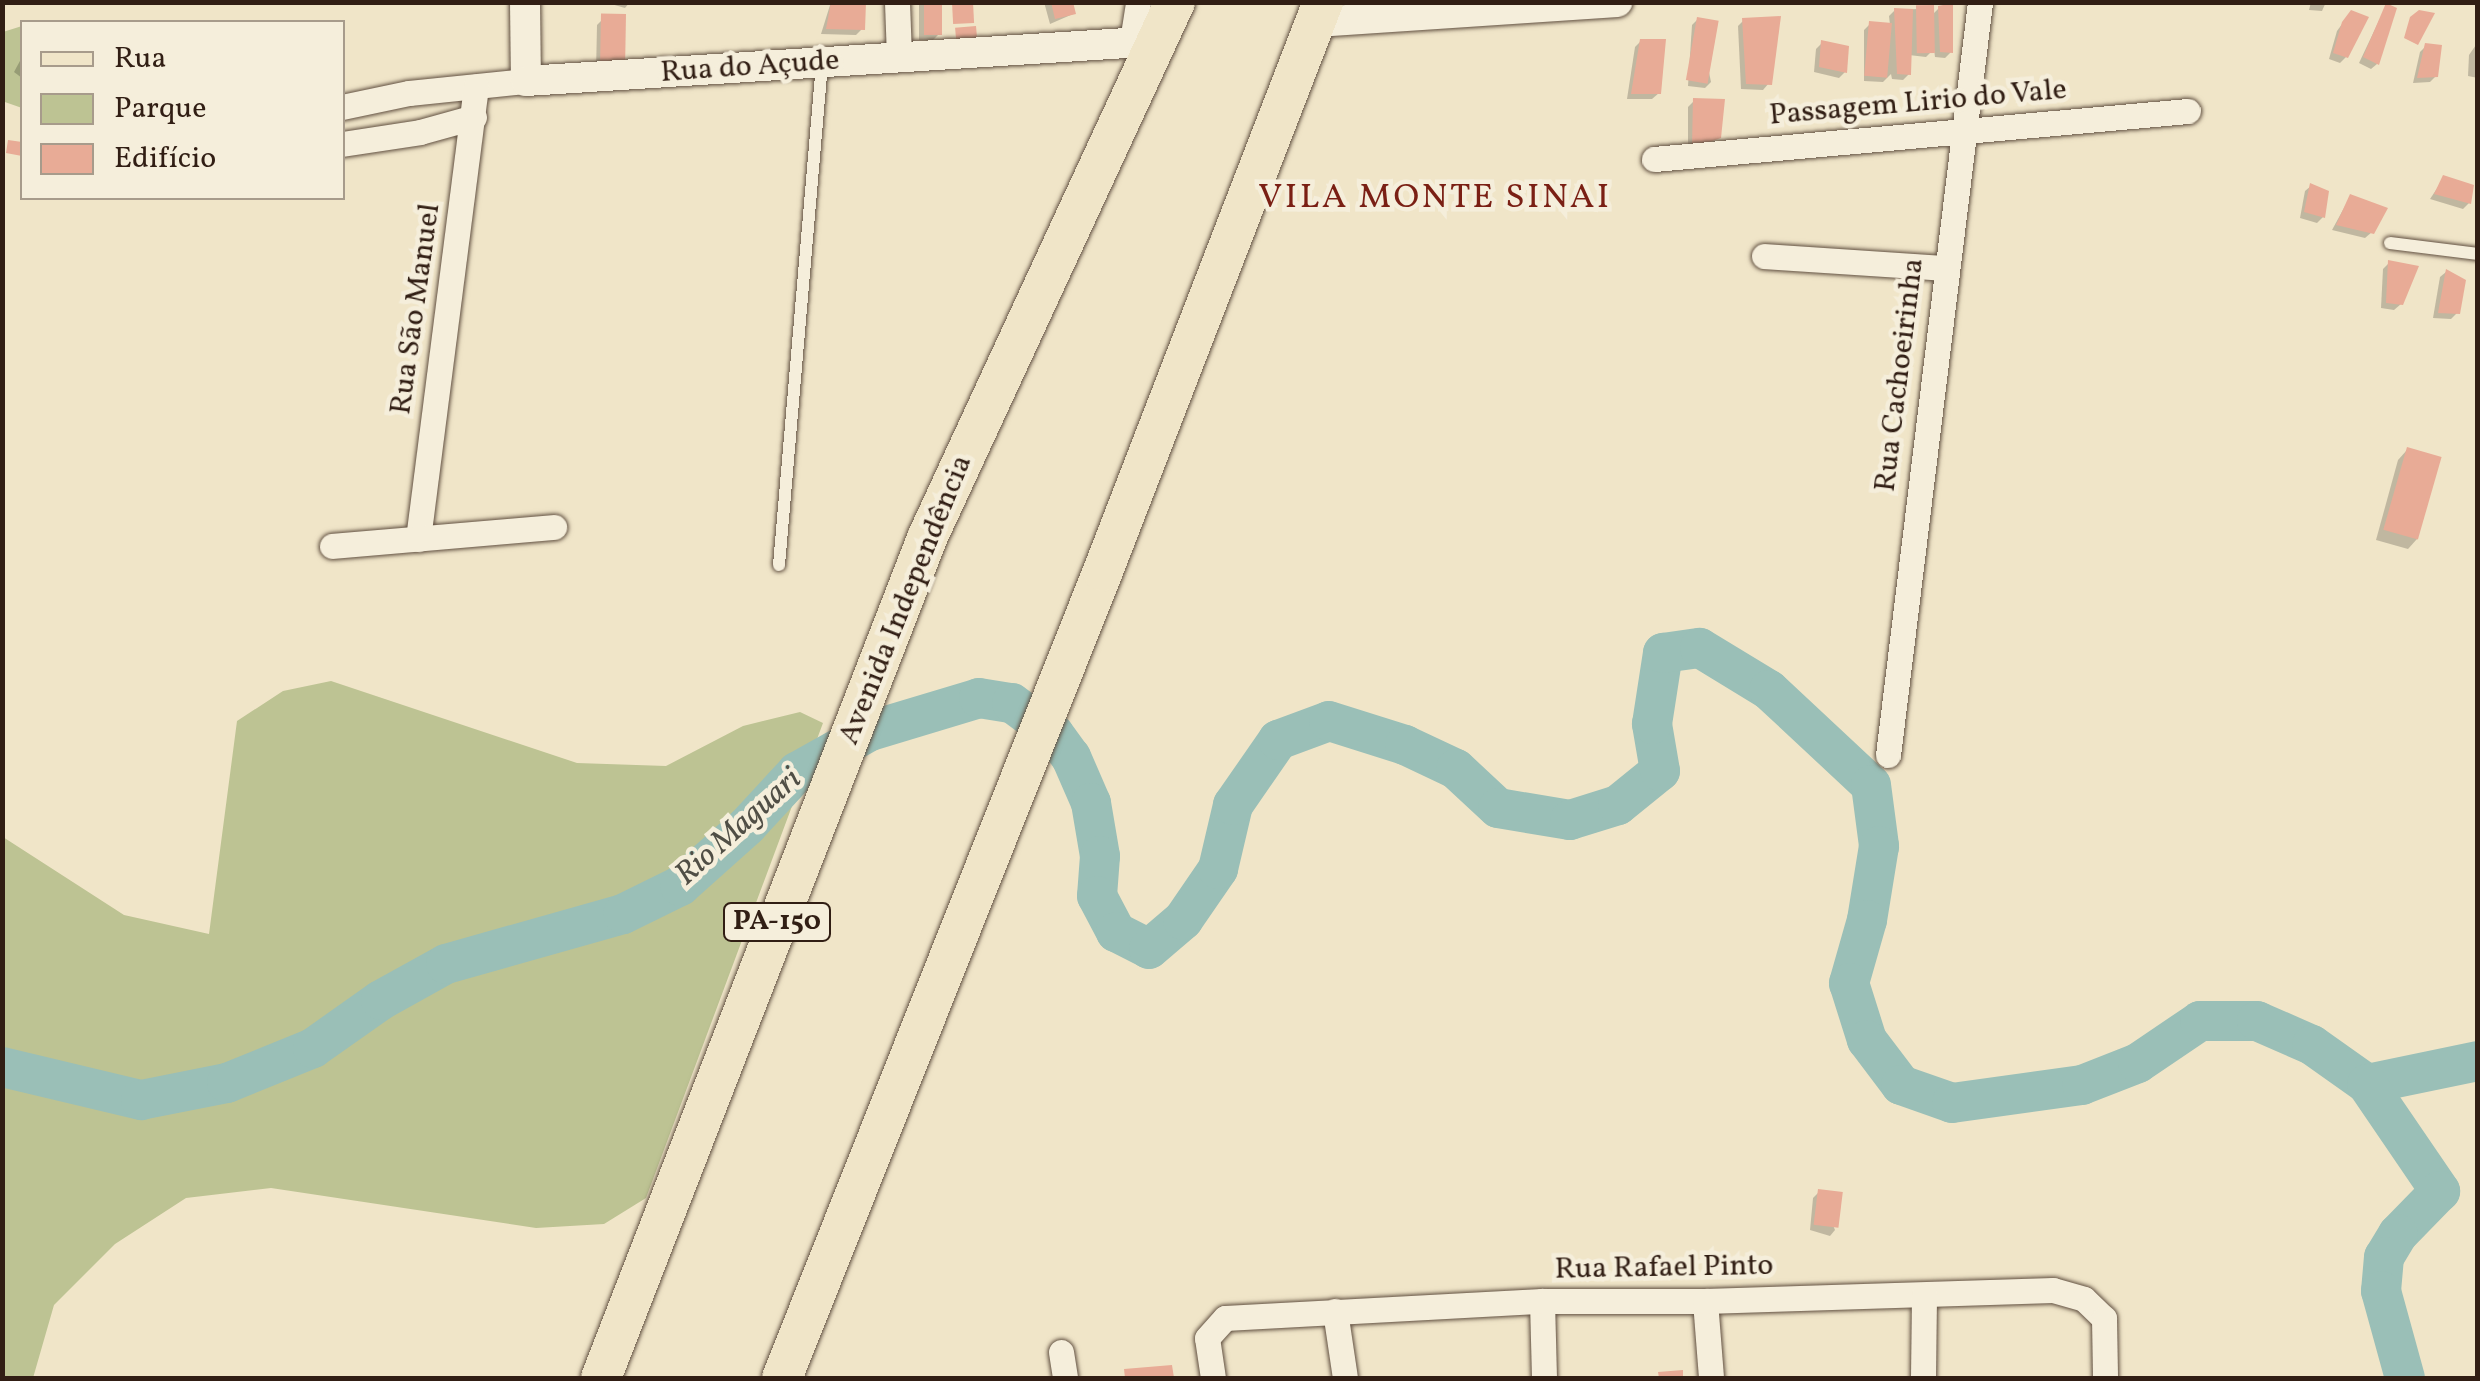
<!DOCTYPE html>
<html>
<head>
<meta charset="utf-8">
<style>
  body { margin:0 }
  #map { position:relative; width:2480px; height:1381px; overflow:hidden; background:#f0e5c8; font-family:Vollkorn,serif }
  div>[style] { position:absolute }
  .green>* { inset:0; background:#bdc393 }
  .shadow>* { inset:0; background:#0003 }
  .river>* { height:40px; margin:-20px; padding:0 20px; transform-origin:20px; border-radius:20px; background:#9abfb7 }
  .building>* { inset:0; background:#e8ab96; transform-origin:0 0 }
  .roads { filter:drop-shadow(0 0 2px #615041) drop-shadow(0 0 2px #615041) }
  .service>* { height:12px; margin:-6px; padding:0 6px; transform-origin:6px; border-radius:6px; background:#f5eedb }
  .minor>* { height:25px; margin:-12.5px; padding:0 12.5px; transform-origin:12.5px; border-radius:12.5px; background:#f5eedb }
  .tertiary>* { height:30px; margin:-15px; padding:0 15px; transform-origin:15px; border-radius:15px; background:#f5eedb }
  .primary>* { height:40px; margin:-20px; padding:0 20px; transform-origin:20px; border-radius:20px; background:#f0e5c8 }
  span { translate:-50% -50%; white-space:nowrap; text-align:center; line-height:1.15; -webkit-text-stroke:9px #f5eedb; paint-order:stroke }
  .shield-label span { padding:2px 8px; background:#f5eedb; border:2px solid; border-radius:8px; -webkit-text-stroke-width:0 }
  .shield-label { font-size:28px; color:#311e14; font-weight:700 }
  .street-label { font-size:30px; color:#311e14 }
  .water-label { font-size:32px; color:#504e45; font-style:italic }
  .quarter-label { font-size:35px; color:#7a1f14; letter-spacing:2.5px }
  .frame { position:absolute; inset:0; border:5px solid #311e14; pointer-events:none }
  .legend { position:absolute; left:20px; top:20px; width:325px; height:180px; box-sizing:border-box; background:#f5eedb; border:2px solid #a79b8b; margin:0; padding:12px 18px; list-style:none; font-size:30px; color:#311e14 }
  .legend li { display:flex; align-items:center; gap:20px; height:50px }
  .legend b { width:50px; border:2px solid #a79b8b }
</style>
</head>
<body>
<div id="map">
  <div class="green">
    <i style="clip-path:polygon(22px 26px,22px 108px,2px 101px,3px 32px)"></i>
    <i style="clip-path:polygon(331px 681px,577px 763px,666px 766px,743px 726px,800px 712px,823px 723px,646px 1198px,604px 1224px,536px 1228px,271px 1188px,186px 1198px,115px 1244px,54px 1305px,33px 1378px,3px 1378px,3px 837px,124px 915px,209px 934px,237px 721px,283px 691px)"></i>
  </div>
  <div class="shadow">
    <i style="clip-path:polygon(604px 2px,630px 2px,625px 8px)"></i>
    <i style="clip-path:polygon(831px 2px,862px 29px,856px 35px,821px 34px)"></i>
    <i style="clip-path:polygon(919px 2px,939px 2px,939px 34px,933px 40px,919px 40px)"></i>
    <i style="clip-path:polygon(1044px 2px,1071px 2px,1073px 14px,1050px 24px)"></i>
    <i style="clip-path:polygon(2311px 2px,2326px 2px,2322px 11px,2309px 10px)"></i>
    <i style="clip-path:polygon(2386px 6px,2377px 64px,2371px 69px,2359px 63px)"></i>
    <i style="clip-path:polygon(1939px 8px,1951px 52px,1945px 58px,1935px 57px,1934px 49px,1926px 57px,1909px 55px,1909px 74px,1903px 80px,1892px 79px,1891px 74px,1883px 82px,1864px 81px,1864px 30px,1870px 24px,1890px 25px,1889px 16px,1895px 10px,1917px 9px,1932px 15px)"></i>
    <i style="clip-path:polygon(623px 17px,596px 73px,597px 25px,603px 19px)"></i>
    <i style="clip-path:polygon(1698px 19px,1711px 82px,1705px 88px,1688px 86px,1692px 25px)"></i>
    <i style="clip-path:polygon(1744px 20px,1769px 83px,1763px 90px,1741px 89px,1738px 26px)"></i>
    <i style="clip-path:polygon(2345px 20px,2346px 57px,2340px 63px,2329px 59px,2337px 31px)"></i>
    <i style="clip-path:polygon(1641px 41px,1659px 93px,1652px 99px,1627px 99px,1635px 47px)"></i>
    <i style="clip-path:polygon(2478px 42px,2478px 78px,2468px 76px,2469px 55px)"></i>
    <i style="clip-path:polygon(1822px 43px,1845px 72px,1839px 78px,1814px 72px,1816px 49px)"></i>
    <i style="clip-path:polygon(2426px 46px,2436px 76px,2430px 82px,2413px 83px,2420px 52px)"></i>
    <i style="clip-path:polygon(21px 59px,22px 58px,22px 78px,14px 72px)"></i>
    <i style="clip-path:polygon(1694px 101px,1719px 137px,1688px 152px,1688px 107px)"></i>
    <i style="clip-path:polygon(2444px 178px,2469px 203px,2463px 209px,2430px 199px)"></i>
    <i style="clip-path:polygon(2311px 186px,2323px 217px,2317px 223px,2300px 218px,2305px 191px)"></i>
    <i style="clip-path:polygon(2350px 197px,2372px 232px,2365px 238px,2332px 230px)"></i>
    <i style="clip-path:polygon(2389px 263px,2401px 304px,2394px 310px,2381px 308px,2383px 269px)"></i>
    <i style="clip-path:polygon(2446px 272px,2458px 312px,2451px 319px,2433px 318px,2440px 277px)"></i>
    <i style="clip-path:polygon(2407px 450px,2417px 539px,2408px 549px,2376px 540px,2398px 460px)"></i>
    <i style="clip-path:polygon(1819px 1192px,1835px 1230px,1830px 1236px,1810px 1230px,1813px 1198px)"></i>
  </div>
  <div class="river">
    <i style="left:2px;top:1067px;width:143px;rotate:13.4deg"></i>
    <i style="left:141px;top:1100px;width:88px;rotate:-11.2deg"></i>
    <i style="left:227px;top:1083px;width:93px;rotate:-22.1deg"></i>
    <i style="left:313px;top:1048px;width:83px;rotate:-35.2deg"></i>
    <i style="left:381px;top:1000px;width:74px;rotate:-29deg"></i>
    <i style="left:446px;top:964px;width:184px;rotate:-15.8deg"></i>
    <i style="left:623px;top:914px;width:64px;rotate:-26.2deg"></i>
    <i style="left:680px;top:886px;width:90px;rotate:-41.8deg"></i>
    <i style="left:747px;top:826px;width:74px;rotate:-47.2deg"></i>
    <i style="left:797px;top:772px;width:84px;rotate:-29.3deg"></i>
    <i style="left:870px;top:731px;width:114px;rotate:-16.8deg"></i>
    <i style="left:979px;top:698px;width:33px;rotate:9deg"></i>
    <i style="left:1012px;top:703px;width:52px;rotate:36.4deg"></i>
    <i style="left:1054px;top:734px;width:29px;rotate:54deg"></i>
    <i style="left:1071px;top:757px;width:50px;rotate:66.5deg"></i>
    <i style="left:1091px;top:803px;width:54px;rotate:80.4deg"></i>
    <i style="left:1100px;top:856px;width:40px;rotate:94.3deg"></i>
    <i style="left:1097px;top:896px;width:41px;rotate:62.2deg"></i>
    <i style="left:1116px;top:932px;width:37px;rotate:27deg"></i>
    <i style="left:1149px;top:949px;width:45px;rotate:-40.5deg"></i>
    <i style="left:1183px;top:920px;width:62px;rotate:-55.5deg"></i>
    <i style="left:1218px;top:869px;width:66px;rotate:-76.8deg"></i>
    <i style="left:1233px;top:805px;width:79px;rotate:-55.3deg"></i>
    <i style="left:1278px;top:740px;width:54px;rotate:-20.4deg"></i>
    <i style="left:1329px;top:721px;width:80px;rotate:17.5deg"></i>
    <i style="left:1405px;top:745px;width:56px;rotate:25.2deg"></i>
    <i style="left:1456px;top:769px;width:57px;rotate:42.9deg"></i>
    <i style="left:1498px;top:808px;width:73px;rotate:9.5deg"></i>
    <i style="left:1570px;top:820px;width:50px;rotate:-17.4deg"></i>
    <i style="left:1618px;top:805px;width:54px;rotate:-39deg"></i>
    <i style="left:1660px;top:771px;width:48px;rotate:-99.7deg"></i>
    <i style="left:1652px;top:724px;width:72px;rotate:-81.2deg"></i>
    <i style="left:1663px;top:653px;width:37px;rotate:-8deg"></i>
    <i style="left:1700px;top:648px;width:81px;rotate:31.3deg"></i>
    <i style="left:1769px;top:690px;width:139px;rotate:43deg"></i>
    <i style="left:1871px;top:785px;width:62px;rotate:82.5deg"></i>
    <i style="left:1879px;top:846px;width:75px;rotate:99.2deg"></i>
    <i style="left:1867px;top:920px;width:66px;rotate:105.9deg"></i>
    <i style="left:1849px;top:983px;width:60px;rotate:72.5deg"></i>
    <i style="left:1867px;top:1040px;width:56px;rotate:52.9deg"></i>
    <i style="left:1901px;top:1085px;width:54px;rotate:19.4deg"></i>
    <i style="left:1952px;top:1103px;width:131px;rotate:-7.9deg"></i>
    <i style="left:2082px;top:1085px;width:60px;rotate:-21.4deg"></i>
    <i style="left:2138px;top:1063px;width:75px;rotate:-34.1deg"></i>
    <i style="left:2200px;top:1021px;width:57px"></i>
    <i style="left:2257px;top:1021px;width:60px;rotate:23.6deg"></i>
    <i style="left:2312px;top:1045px;width:67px;rotate:35.3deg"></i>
    <i style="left:2367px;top:1084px;width:113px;rotate:-11.7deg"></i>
    <i style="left:2367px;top:1084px;width:130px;rotate:55.7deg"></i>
    <i style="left:2440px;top:1191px;width:60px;rotate:134.3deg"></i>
    <i style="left:2398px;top:1234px;width:27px;rotate:121deg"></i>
    <i style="left:2384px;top:1257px;width:34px;rotate:95deg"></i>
    <i style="left:2381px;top:1291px;width:90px;rotate:74.6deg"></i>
  </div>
  <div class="building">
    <i style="clip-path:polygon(831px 2px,866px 2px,865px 30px,826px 29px)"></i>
    <i style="left:924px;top:2px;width:18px;height:33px"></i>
    <i style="left:973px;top:2px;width:21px;height:21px;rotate:87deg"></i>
    <i style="clip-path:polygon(1051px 2px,1073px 2px,1076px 14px,1055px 19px)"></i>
    <i style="clip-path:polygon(1953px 3px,1953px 53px,1940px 52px,1938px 6px)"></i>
    <i style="clip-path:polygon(2386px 3px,2397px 8px,2379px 65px,2363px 57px)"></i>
    <i style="left:1934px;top:5px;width:48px;height:18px;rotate:89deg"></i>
    <i style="clip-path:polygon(1894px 8px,1913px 9px,1911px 75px,1897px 74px)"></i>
    <i style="clip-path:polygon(2351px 10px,2369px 17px,2348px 58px,2333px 53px,2342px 22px)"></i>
    <i style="clip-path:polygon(2419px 10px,2435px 13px,2418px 45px,2404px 38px,2410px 17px)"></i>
    <i style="left:626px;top:14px;width:56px;height:25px;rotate:91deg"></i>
    <i style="clip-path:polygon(1781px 16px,1772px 85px,1746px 84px,1742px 18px)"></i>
    <i style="left:1697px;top:17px;width:22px;height:64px;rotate:10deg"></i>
    <i style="left:1869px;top:21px;width:23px;height:55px;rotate:5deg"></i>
    <i style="left:976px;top:26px;width:22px;height:21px;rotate:85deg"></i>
    <i style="clip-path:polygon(1640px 39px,1666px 39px,1661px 94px,1631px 94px)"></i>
    <i style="clip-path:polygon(1821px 40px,1849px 46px,1847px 73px,1819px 67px)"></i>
    <i style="clip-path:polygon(2425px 43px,2442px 45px,2438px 77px,2417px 78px)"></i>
    <i style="clip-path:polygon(1693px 98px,1725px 99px,1721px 138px,1692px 148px)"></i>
    <i style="clip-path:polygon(8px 140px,22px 142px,22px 156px,6px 153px)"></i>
    <i style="clip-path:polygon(2443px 175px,2474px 185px,2471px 204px,2434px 194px)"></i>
    <i style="clip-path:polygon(2310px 183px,2329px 191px,2325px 218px,2304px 212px)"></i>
    <i style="clip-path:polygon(2350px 194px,2388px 208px,2374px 234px,2336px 225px)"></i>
    <i style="clip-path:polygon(2388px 260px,2419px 266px,2403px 305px,2386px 303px)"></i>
    <i style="clip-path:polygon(2446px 269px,2466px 280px,2460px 314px,2438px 313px)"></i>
    <i style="left:2407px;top:447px;width:36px;height:86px;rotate:16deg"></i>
    <i style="left:1818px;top:1189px;width:25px;height:36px;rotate:7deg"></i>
    <i style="clip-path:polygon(1172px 1365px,1174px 1378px,1125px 1378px,1124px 1369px)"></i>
    <i style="clip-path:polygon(1683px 1370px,1683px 1378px,1659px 1378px,1658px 1372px)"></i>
  </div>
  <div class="roads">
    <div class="service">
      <i style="left:2390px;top:243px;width:89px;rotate:7.1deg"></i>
      <i style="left:779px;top:565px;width:504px;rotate:-85.1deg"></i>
    </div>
    <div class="minor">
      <i style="left:897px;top:2px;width:54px;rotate:87.9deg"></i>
      <i style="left:1132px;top:41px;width:39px;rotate:-81deg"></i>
      <i style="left:342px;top:107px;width:68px;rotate:-11.8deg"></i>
      <i style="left:409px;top:93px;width:118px;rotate:-5.9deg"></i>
      <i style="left:342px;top:144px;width:79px;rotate:-8.7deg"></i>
      <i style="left:420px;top:132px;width:56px;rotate:-15.5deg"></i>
      <i style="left:1654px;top:159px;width:536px;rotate:-5.14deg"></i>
      <i style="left:1764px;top:256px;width:182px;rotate:3.8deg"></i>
      <i style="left:418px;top:539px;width:456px;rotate:-82.7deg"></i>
      <i style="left:332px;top:546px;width:223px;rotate:-4.9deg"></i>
      <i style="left:1888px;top:755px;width:759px;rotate:-83.03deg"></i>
      <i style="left:1542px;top:1301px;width:77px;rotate:88.5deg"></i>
      <i style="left:1705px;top:1301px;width:77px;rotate:85.5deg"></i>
      <i style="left:1335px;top:1311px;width:68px;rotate:81.5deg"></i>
      <i style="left:1061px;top:1352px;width:26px;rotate:81deg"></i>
      <i style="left:1213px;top:1378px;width:40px;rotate:-98.5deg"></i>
      <i style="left:1207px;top:1338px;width:27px;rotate:-48deg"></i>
      <i style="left:1225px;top:1318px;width:317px;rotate:-3.1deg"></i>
      <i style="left:1542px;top:1301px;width:163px"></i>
      <i style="left:1705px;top:1301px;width:348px;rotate:-1.8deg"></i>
      <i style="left:2053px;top:1290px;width:32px;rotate:16deg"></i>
      <i style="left:2084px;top:1299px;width:28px;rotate:44deg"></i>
      <i style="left:2104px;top:1318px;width:60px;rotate:89deg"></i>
      <i style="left:1923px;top:1378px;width:83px;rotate:-89.3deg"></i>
    </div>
    <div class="tertiary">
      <i style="left:525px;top:2px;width:79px;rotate:89.3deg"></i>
      <i style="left:526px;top:81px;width:633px;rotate:-3.62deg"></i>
      <i style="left:1316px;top:22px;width:302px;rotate:-3.8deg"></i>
    </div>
    <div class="primary">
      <i style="left:601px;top:1378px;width:903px;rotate:-68.78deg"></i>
      <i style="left:928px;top:536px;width:588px;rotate:-65.18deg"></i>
      <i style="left:782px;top:1378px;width:868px;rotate:-68.31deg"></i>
      <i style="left:1103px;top:571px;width:610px;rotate:-68.86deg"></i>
    </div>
  </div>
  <div class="shield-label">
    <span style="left:777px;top:922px">PA-150</span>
  </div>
  <div class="street-label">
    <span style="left:750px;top:67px;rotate:-4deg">Rua do Açude</span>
    <span style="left:1918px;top:103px;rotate:-5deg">Passagem Lirio do Vale</span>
    <span style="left:416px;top:309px;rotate:-82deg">Rua São Manuel</span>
    <span style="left:1900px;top:375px;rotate:-83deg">Rua Cachoeirinha</span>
    <span style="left:906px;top:600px;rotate:-68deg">Avenida Independência</span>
    <span style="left:1664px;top:1268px;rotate:-1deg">Rua Rafael Pinto</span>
  </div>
  <div class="water-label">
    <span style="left:739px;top:828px;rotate:-42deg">Rio Maguari</span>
  </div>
  <div class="quarter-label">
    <span style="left:1435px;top:198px">VILA MONTE SINAI</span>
  </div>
  <div class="frame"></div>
  <ul class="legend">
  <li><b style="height:12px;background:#f0e5c8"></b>Rua</li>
  <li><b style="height:28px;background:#bdc393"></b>Parque</li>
  <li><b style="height:28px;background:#e8ab96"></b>Edifício</li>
  </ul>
</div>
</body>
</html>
